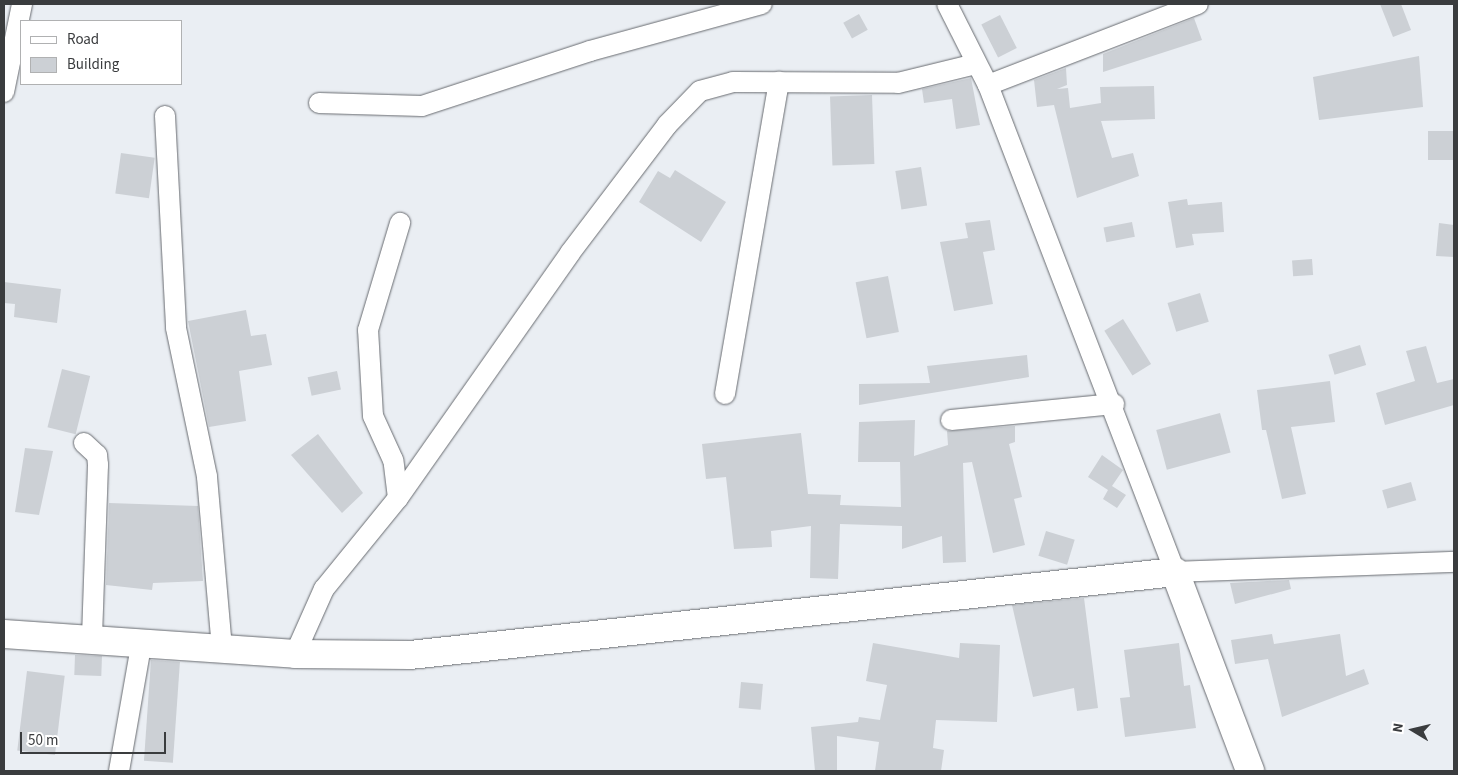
<!DOCTYPE html>
<html>
<head>
<meta charset="utf-8">
<style>
  body { margin:0 }
  #map { position:relative; width:1458px; height:775px; overflow:hidden; background:#eaeef3; font-family:"Source Sans 3",sans-serif }
  div>[style] { position:absolute }
  .building>* { inset:0; background:#ccd0d5; transform-origin:0 0 }
  .roads { filter:drop-shadow(0 0 1px #686b70) drop-shadow(0 0 1px #686b70) }
  .street>* { height:20px; margin:-10px; padding:0 10px; transform-origin:10px; border-radius:10px; background:#fff }
  .secondary>* { height:28px; margin:-14px; padding:0 14px; transform-origin:14px; border-radius:14px; background:#fff }
  span { translate:-50% -50%; white-space:nowrap; text-align:center; line-height:1.15; -webkit-text-stroke:4.5px #fff; paint-order:stroke }
  .frame { position:absolute; inset:0; border:5px solid #3a3c3e; pointer-events:none }
  .legend { position:absolute; left:20px; top:20px; width:162px; height:65px; box-sizing:border-box; background:#fff; border:1px solid #b0b1b2; margin:0; padding:6px 9px; list-style:none; font-size:15px; color:#3a3c3e }
  .legend li { display:flex; align-items:center; gap:10px; height:25px }
  .legend b { width:25px; border:1px solid #b0b1b2 }
  .north { position:absolute; left:1388px; top:705px; width:50px; height:50px; -webkit-text-stroke:4px #fff; paint-order:stroke; rotate:279deg; font-size:14px; font-weight:700; line-height:20px; text-align:center; color:#3a3c3e }
  .north::after { content:''; display:block; margin:auto; width:18px; height:22px; background:#3a3c3e; clip-path:polygon(50% 0,100% 100%,50% 72%,0 100%) }
  .scale { position:absolute; left:20px; top:732px; width:146px; height:22px; box-sizing:border-box; border:2px solid #3a3c3e; border-top:0; padding-left:6px; font-size:15px; line-height:18px; white-space:nowrap; color:#3a3c3e; -webkit-text-stroke:4px #fff; paint-order:stroke }
</style>
</head>
<body>
<div id="map">
  <div class="building">
    <i style="clip-path:polygon(1380px 4px,1401px 4px,1411px 30px,1393px 37px)"></i>
    <i style="left:859px;top:14px;width:18px;height:18px;rotate:61deg"></i>
    <i style="left:1000px;top:15px;width:37px;height:21px;rotate:63deg"></i>
    <i style="clip-path:polygon(1194px 18px,1202px 40px,1103px 72px,1103px 54px)"></i>
    <i style="clip-path:polygon(1419px 56px,1423px 107px,1319px 120px,1313px 77px)"></i>
    <i style="clip-path:polygon(1066px 68px,1067px 85px,1057px 89px,1068px 88px,1070px 108px,1101px 103px,1100px 87px,1154px 86px,1155px 119px,1101px 121px,1112px 158px,1133px 153px,1139px 176px,1077px 198px,1054px 105px,1037px 107px,1034px 80px)"></i>
    <i style="clip-path:polygon(971px 78px,980px 125px,956px 129px,952px 99px,924px 103px,922px 89px)"></i>
    <i style="left:872px;top:95px;width:69px;height:42px;rotate:88deg"></i>
    <i style="left:1428px;top:131px;width:26px;height:29px"></i>
    <i style="left:121px;top:153px;width:34px;height:41px;rotate:8deg"></i>
    <i style="left:921px;top:167px;width:39px;height:26px;rotate:81deg"></i>
    <i style="clip-path:polygon(675px 170px,726px 202px,701px 242px,639px 202px,658px 171px,670px 178px)"></i>
    <i style="clip-path:polygon(1187px 199px,1188px 205px,1222px 202px,1224px 232px,1192px 234px,1194px 245px,1176px 248px,1168px 202px)"></i>
    <i style="clip-path:polygon(990px 220px,995px 250px,983px 252px,993px 304px,954px 311px,940px 242px,968px 238px,965px 223px)"></i>
    <i style="left:1132px;top:222px;width:15px;height:29px;rotate:79deg"></i>
    <i style="clip-path:polygon(1439px 223px,1454px 225px,1454px 257px,1436px 256px)"></i>
    <i style="left:1312px;top:259px;width:16px;height:20px;rotate:86deg"></i>
    <i style="left:888px;top:276px;width:57px;height:33px;rotate:79deg"></i>
    <i style="clip-path:polygon(4px 282px,61px 289px,57px 323px,14px 317px,15px 304px,4px 303px)"></i>
    <i style="left:1200px;top:293px;width:30px;height:34px;rotate:73deg"></i>
    <i style="clip-path:polygon(246px 310px,251px 336px,266px 334px,272px 365px,239px 371px,246px 421px,209px 427px,188px 321px)"></i>
    <i style="left:1123px;top:319px;width:53px;height:22px;rotate:58deg"></i>
    <i style="left:1360px;top:345px;width:21px;height:33px;rotate:73deg"></i>
    <i style="clip-path:polygon(1426px 346px,1437px 383px,1454px 379px,1454px 405px,1385px 425px,1376px 393px,1415px 381px,1406px 351px)"></i>
    <i style="clip-path:polygon(1027px 355px,1029px 377px,859px 405px,859px 384px,930px 383px,927px 366px)"></i>
    <i style="left:62px;top:369px;width:29px;height:60px;rotate:14deg"></i>
    <i style="left:337px;top:371px;width:19px;height:30px;rotate:78deg"></i>
    <i style="clip-path:polygon(1330px 381px,1335px 422px,1291px 427px,1306px 494px,1282px 499px,1266px 430px,1262px 430px,1257px 390px)"></i>
    <i style="left:1220px;top:413px;width:41px;height:66px;rotate:75deg"></i>
    <i style="clip-path:polygon(915px 420px,914px 456px,948px 445px,947px 431px,1015px 426px,1015px 442px,1009px 444px,1022px 497px,1014px 499px,1025px 545px,993px 553px,972px 462px,963px 463px,966px 562px,943px 563px,942px 536px,902px 549px,902px 526px,840px 524px,838px 579px,810px 578px,811px 526px,771px 531px,772px 547px,734px 549px,726px 477px,706px 479px,702px 444px,801px 433px,808px 494px,841px 495px,840px 505px,901px 507px,900px 462px,858px 462px,859px 422px)"></i>
    <i style="clip-path:polygon(318px 434px,363px 493px,342px 513px,291px 455px)"></i>
    <i style="clip-path:polygon(25px 448px,53px 451px,39px 515px,15px 512px)"></i>
    <i style="clip-path:polygon(1102px 455px,1123px 470px,1112px 486px,1126px 495px,1117px 508px,1103px 499px,1108px 490px,1088px 477px)"></i>
    <i style="left:1411px;top:482px;width:19px;height:30px;rotate:74deg"></i>
    <i style="clip-path:polygon(109px 503px,198px 506px,203px 581px,153px 583px,152px 590px,106px 585px)"></i>
    <i style="left:1046px;top:531px;width:30px;height:26px;rotate:17deg"></i>
    <i style="clip-path:polygon(1289px 580px,1291px 589px,1235px 604px,1230px 583px)"></i>
    <i style="clip-path:polygon(1084px 598px,1098px 708px,1077px 711px,1074px 688px,1033px 697px,1012px 605px)"></i>
    <i style="clip-path:polygon(1272px 634px,1274px 644px,1340px 634px,1346px 676px,1364px 669px,1369px 684px,1282px 717px,1268px 659px,1235px 664px,1231px 640px)"></i>
    <i style="clip-path:polygon(873px 643px,959px 658px,960px 643px,1000px 645px,997px 722px,936px 720px,933px 748px,944px 750px,941px 771px,875px 771px,879px 742px,837px 736px,837px 770px,815px 771px,811px 727px,858px 722px,859px 717px,880px 720px,887px 685px,866px 681px)"></i>
    <i style="clip-path:polygon(1179px 643px,1184px 686px,1190px 685px,1196px 728px,1125px 737px,1120px 698px,1130px 697px,1124px 650px)"></i>
    <i style="left:75px;top:655px;width:27px;height:20px;rotate:2deg"></i>
    <i style="left:151px;top:660px;width:29px;height:101px;rotate:4deg"></i>
    <i style="left:27px;top:671px;width:38px;height:80px;rotate:7deg"></i>
    <i style="left:741px;top:682px;width:22px;height:26px;rotate:5deg"></i>
  </div>
  <div class="roads">
    <div class="street">
      <i style="left:947px;top:4px;width:91px;rotate:63.2deg"></i>
      <i style="left:988px;top:85px;width:522px;rotate:68.99deg"></i>
      <i style="left:1175px;top:572px;width:279px;rotate:-2.1deg"></i>
      <i style="left:988px;top:85px;width:225px;rotate:-21.1deg"></i>
      <i style="left:4px;top:92px;width:90px;rotate:-78.4deg"></i>
      <i style="left:319px;top:103px;width:103px;rotate:1.7deg"></i>
      <i style="left:422px;top:106px;width:177px;rotate:-18.1deg"></i>
      <i style="left:590px;top:51px;width:178px;rotate:-15.3deg"></i>
      <i style="left:165px;top:116px;width:212px;rotate:87deg"></i>
      <i style="left:176px;top:328px;width:152px;rotate:78.2deg"></i>
      <i style="left:207px;top:477px;width:174px;rotate:85deg"></i>
      <i style="left:725px;top:394px;width:317px;rotate:-80.2deg"></i>
      <i style="left:951px;top:420px;width:164px;rotate:-5.6deg"></i>
      <i style="left:84px;top:443px;width:18px;rotate:43deg"></i>
      <i style="left:97px;top:455px;width:10px;rotate:84deg"></i>
      <i style="left:98px;top:465px;width:176px;rotate:92deg"></i>
      <i style="left:398px;top:498px;width:38px;rotate:-97deg"></i>
      <i style="left:393px;top:460px;width:48px;rotate:-114.4deg"></i>
      <i style="left:373px;top:416px;width:86px;rotate:-93.3deg"></i>
      <i style="left:368px;top:330px;width:112px;rotate:-73.3deg"></i>
      <i style="left:295px;top:654px;width:71px;rotate:-66deg"></i>
      <i style="left:324px;top:589px;width:117px;rotate:-50.9deg"></i>
      <i style="left:398px;top:498px;width:299px;rotate:-54.9deg"></i>
      <i style="left:570px;top:253px;width:161px;rotate:-52.8deg"></i>
      <i style="left:667px;top:125px;width:47px;rotate:-45.9deg"></i>
      <i style="left:700px;top:91px;width:34px;rotate:-15deg"></i>
      <i style="left:733px;top:82px;width:165px;rotate:0.3deg"></i>
      <i style="left:898px;top:83px;width:80px;rotate:-13.7deg"></i>
      <i style="left:119px;top:771px;width:127px;rotate:-80deg"></i>
    </div>
    <div class="secondary">
      <i style="left:4px;top:634px;width:292px;rotate:3.9deg"></i>
      <i style="left:295px;top:654px;width:115px;rotate:0.5deg"></i>
      <i style="left:410px;top:655px;width:769px;rotate:-6.19deg"></i>
      <i style="left:1175px;top:572px;width:213px;rotate:69.3deg"></i>
    </div>
  </div>
  <div class="frame"></div>
  <ul class="legend">
  <li><b style="height:6px;background:#fff"></b>Road</li>
  <li><b style="height:14px;background:#ccd0d5"></b>Building</li>
  </ul>
  <div class="north">N</div>
  <div class="scale">50 m</div>
</div>
</body>
</html>
